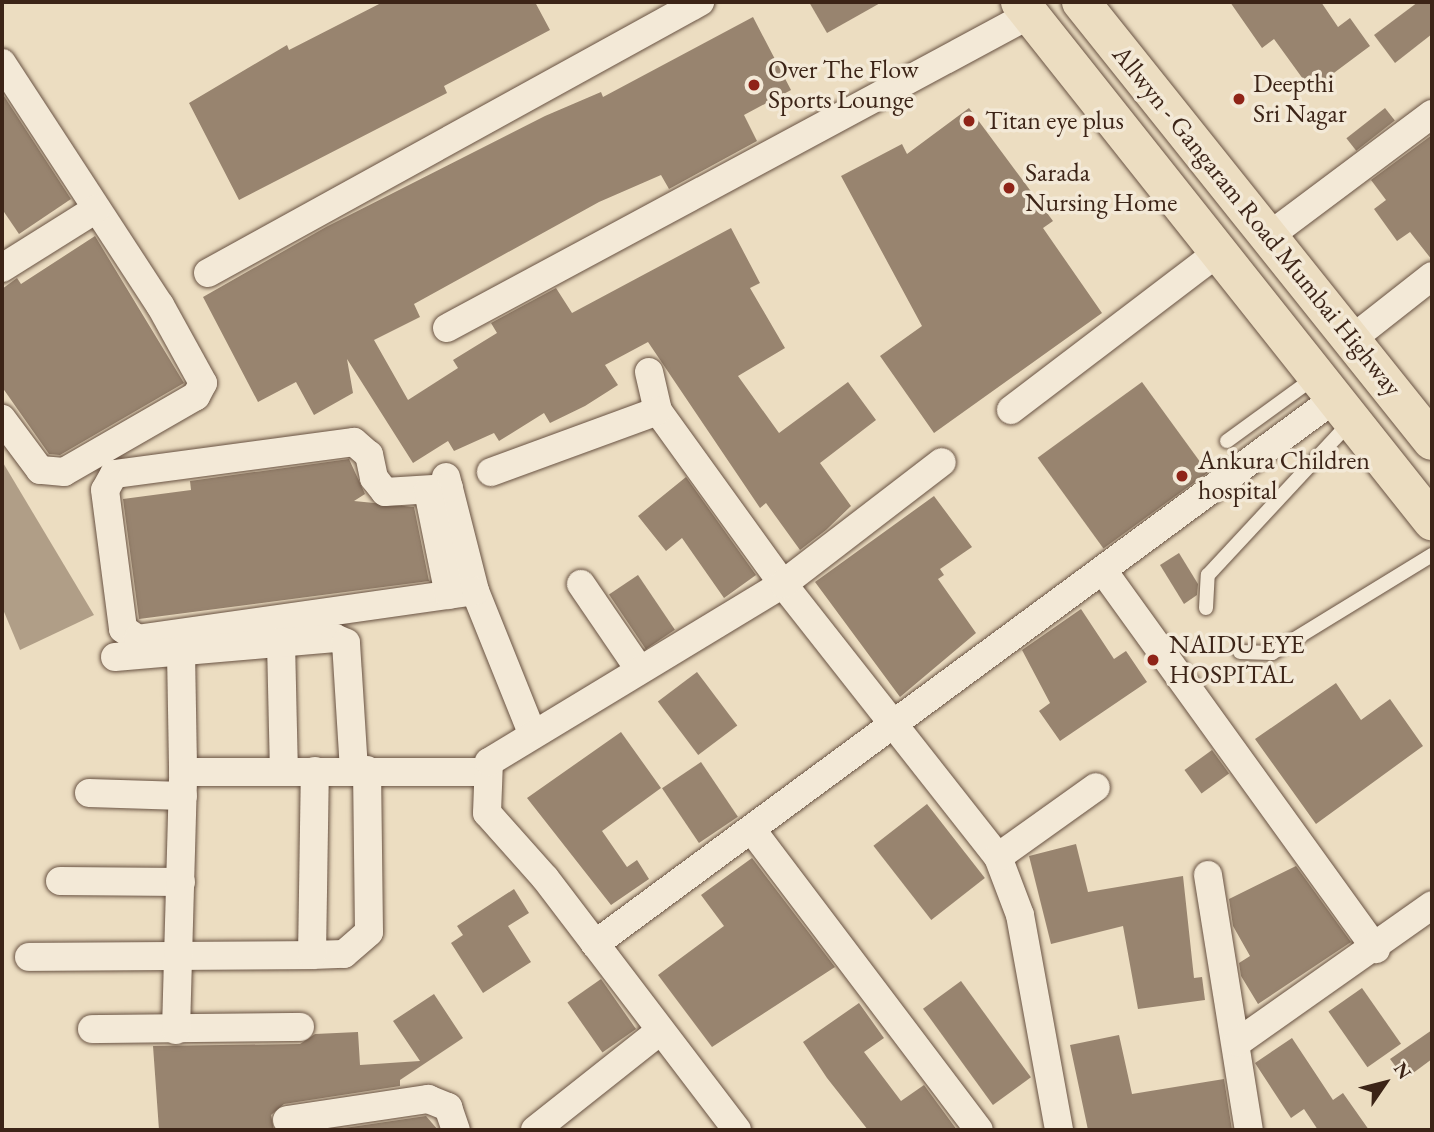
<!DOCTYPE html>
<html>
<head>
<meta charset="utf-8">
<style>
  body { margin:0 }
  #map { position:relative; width:1434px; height:1132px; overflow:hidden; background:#ecddc1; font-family:"EB Garamond",serif }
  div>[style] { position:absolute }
  .water>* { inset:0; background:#b09e87 }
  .building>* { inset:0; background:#98846f; transform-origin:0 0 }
  .roads { filter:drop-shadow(0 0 2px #685242) drop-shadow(0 0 2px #685242) }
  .service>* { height:14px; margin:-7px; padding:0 7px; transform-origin:7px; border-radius:7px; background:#f3e9d7 }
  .minor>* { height:28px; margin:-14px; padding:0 14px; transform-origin:14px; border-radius:14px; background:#f3e9d7 }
  .trunk>* { height:38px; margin:-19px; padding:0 19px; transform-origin:19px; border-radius:19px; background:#ecddc1 }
  .dots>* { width:19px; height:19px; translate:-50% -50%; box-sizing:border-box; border:4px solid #f3e9d7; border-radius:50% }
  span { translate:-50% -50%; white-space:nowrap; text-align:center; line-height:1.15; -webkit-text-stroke:7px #f3e9d7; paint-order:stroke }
  .poi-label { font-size:26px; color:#3c2417 }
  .left { translate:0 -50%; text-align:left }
  .street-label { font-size:26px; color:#3c2417 }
  .frame { position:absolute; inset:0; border:4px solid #3c2417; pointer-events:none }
  .north { position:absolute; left:1350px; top:1048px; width:70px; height:70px; -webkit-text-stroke:5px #f3e9d7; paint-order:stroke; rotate:55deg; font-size:19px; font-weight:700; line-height:28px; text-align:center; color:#3c2417 }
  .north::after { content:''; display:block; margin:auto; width:24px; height:32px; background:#3c2417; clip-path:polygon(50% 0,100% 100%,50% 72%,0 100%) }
</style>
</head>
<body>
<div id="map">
  <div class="water">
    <i style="clip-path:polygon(2px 461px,94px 615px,20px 650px,2px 607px)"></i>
  </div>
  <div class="building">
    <i style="clip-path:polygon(383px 2px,535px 2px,550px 30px,444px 86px,447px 93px,239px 200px,189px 103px,287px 45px,289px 50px)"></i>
    <i style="clip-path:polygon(809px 2px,882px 2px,827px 33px)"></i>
    <i style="clip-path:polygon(1230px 2px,1321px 2px,1338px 27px,1350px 18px,1370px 46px,1311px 90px,1274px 39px,1262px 48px)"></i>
    <i style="clip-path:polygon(1418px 2px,1432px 2px,1432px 34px,1395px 63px,1374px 35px)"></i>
    <i style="clip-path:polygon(753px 17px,791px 90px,744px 115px,757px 141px,669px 189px,661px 175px,599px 202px,414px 304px,420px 317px,374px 340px,408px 400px,458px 368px,453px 360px,497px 333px,491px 323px,556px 288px,572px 313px,731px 228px,760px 283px,750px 288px,785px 348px,738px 376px,779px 433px,848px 382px,876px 420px,820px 463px,851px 506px,826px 530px,800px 550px,766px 503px,760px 508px,648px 342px,605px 365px,618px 385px,585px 406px,550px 423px,544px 413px,499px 441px,494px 433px,454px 451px,448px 441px,413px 463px,347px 359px,353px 393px,314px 415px,296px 382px,258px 402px,203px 297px,326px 227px,545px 116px,601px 92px,603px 97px)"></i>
    <i style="clip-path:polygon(2px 93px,71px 199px,19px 234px,2px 209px)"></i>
    <i style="clip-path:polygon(969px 108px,1053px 221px,1043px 228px,1102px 313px,934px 433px,880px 356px,922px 326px,841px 176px,902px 144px,907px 154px)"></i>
    <i style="left:1385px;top:108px;width:16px;height:49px;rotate:52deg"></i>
    <i style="clip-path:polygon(1432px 135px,1432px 260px,1410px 232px,1397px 241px,1374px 209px,1386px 200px,1371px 180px)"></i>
    <i style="clip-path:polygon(95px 236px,184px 383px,60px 455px,49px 454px,2px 387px,2px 289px,17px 278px,21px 284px)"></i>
    <i style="left:1142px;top:382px;width:112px;height:129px;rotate:54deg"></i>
    <i style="clip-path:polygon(349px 459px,365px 494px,354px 501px,414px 507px,429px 581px,139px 619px,123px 499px,191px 490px,190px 481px)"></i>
    <i style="clip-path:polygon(686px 477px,756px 575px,724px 598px,682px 538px,666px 551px,638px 516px)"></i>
    <i style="clip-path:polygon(934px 496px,972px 547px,940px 569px,944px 575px,938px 579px,976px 633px,900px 697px,815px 582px)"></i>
    <i style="clip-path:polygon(1179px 553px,1198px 584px,1197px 595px,1184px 604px,1160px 565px)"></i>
    <i style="left:638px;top:575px;width:66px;height:35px;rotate:56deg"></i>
    <i style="clip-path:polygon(1081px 609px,1114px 659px,1126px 651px,1147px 682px,1060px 741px,1039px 711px,1050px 703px,1022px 650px)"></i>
    <i style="left:697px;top:672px;width:67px;height:49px;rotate:53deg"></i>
    <i style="clip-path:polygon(1336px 683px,1361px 720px,1390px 699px,1423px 746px,1316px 824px,1255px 739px)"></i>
    <i style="clip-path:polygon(621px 732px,661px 788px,602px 831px,627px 867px,637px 860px,649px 879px,611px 905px,527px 798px)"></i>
    <i style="left:1212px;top:750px;width:29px;height:34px;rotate:54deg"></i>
    <i style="left:701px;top:762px;width:66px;height:47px;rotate:56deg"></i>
    <i style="left:927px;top:804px;width:94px;height:68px;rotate:52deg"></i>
    <i style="clip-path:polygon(1076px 844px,1088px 892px,1183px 876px,1194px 978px,1202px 977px,1205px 1000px,1138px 1009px,1123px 926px,1051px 944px,1029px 856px)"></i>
    <i style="clip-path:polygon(752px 858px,835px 967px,712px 1047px,658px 975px,724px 926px,701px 895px)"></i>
    <i style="clip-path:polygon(1296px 866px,1351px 942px,1258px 1004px,1241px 976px,1239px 963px,1250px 956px,1233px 926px,1229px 899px)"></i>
    <i style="clip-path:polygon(514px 889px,529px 913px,508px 926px,531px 962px,483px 993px,451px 943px,463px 935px,457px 926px)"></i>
    <i style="left:601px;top:979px;width:61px;height:41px;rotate:55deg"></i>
    <i style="left:961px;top:981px;width:119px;height:47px;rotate:54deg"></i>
    <i style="left:1362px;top:988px;width:68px;height:41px;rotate:55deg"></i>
    <i style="clip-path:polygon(434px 994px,463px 1038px,400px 1080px,400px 1086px,284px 1104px,271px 1115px,274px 1130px,159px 1130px,153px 1046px,300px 1044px,315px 1034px,358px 1032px,360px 1065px,420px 1061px,393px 1021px)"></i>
    <i style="clip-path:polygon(859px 1003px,884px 1038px,864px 1052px,901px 1101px,924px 1085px,957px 1130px,868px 1130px,827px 1078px,803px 1042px)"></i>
    <i style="clip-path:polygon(1432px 1030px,1432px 1059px,1405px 1079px,1390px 1059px)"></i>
    <i style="clip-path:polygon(1119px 1035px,1132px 1094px,1224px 1079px,1232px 1130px,1088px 1130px,1070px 1045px)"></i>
    <i style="clip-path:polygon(1292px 1038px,1333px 1100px,1343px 1093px,1369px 1130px,1318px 1130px,1304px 1109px,1291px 1118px,1255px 1063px)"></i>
    <i style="clip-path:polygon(426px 1116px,438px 1130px,331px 1130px)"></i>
  </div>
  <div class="roads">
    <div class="service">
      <i style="left:1227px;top:441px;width:109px;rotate:-36deg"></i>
      <i style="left:1206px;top:608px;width:33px;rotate:-87deg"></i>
      <i style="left:1208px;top:575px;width:210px;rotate:-47.1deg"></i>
      <i style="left:1240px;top:652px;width:32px;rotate:2deg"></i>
      <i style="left:1272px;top:653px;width:188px;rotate:-31.5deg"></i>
    </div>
    <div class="minor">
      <i style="left:2px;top:63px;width:289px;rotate:56.9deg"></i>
      <i style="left:160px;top:305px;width:89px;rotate:61.1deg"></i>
      <i style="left:203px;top:383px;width:15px;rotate:118deg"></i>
      <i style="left:196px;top:396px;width:152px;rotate:150.1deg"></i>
      <i style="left:64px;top:472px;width:24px;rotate:-175deg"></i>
      <i style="left:40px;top:470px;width:64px;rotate:-126.7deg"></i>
      <i style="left:1269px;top:236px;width:204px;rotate:-36.8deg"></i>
      <i style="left:2px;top:268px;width:111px;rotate:-32.1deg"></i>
      <i style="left:208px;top:273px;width:562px;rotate:-28.85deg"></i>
      <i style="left:447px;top:328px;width:661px;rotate:-28.27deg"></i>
      <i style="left:1352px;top:339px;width:102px;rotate:-38.2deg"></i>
      <i style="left:649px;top:372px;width:40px;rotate:77deg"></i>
      <i style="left:658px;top:411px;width:213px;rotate:54.2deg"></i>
      <i style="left:783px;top:584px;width:347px;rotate:51.8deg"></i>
      <i style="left:998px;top:857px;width:62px;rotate:69.2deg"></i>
      <i style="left:1020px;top:915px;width:219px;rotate:79.7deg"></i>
      <i style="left:1011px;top:410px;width:259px;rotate:-37.3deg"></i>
      <i style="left:491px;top:472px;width:178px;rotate:-20.1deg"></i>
      <i style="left:446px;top:477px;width:118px;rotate:75.7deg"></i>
      <i style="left:475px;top:591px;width:153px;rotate:68.1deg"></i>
      <i style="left:449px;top:488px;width:64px;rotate:176.4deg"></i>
      <i style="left:385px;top:492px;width:18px;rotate:-128deg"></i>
      <i style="left:374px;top:478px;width:24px;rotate:-102deg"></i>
      <i style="left:369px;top:455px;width:20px;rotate:-139deg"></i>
      <i style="left:354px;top:442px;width:242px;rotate:172.4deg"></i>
      <i style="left:114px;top:474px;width:18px;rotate:119deg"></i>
      <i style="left:105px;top:490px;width:140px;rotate:82.6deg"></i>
      <i style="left:123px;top:629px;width:18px;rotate:34deg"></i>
      <i style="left:138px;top:639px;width:340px;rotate:-8.1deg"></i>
      <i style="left:428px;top:491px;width:106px;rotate:78.6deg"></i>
      <i style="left:1104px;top:572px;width:465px;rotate:54.2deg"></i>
      <i style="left:581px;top:584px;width:103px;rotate:55.7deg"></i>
      <i style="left:281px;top:642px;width:129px;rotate:88.7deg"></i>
      <i style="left:181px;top:652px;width:120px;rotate:89deg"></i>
      <i style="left:115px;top:657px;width:221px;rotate:-4.9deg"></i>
      <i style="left:335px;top:638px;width:12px;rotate:24deg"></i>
      <i style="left:346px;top:643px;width:127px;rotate:86.4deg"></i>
      <i style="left:89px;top:793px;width:94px;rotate:1.8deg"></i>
      <i style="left:752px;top:830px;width:376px;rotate:52.9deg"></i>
      <i style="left:998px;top:857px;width:120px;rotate:-35.5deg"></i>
      <i style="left:1208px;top:875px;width:258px;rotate:80.9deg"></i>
      <i style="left:60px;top:881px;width:121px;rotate:0.5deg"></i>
      <i style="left:595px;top:944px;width:923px;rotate:-36.41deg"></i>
      <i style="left:312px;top:955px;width:32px;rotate:-2deg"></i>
      <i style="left:344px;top:954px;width:33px;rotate:-41deg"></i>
      <i style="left:369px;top:932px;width:162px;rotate:-90.7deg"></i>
      <i style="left:29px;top:957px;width:283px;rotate:-0.4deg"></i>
      <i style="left:312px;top:955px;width:184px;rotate:-89.1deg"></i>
      <i style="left:92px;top:1029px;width:208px;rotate:-0.6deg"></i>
      <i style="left:176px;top:1030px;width:258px;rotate:-88.4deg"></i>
      <i style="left:183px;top:772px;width:303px"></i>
      <i style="left:1238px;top:1042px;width:237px;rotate:-35.2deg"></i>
      <i style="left:287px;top:1120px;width:143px;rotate:-8.5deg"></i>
      <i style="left:428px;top:1099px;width:22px;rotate:22deg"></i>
      <i style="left:448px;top:1107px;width:24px;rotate:71deg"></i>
      <i style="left:535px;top:1130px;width:159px;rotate:-38.4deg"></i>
      <i style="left:737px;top:1130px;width:317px;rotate:-127.3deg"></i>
      <i style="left:545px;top:878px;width:87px;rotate:-131.7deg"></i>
      <i style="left:487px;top:813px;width:51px;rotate:-87.8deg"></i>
      <i style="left:489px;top:762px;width:344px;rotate:-31.2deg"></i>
      <i style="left:783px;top:584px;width:200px;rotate:-37.5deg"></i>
    </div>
    <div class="trunk">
      <i style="left:1020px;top:2px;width:663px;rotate:51.56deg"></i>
      <i style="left:1081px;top:2px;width:562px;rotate:51.36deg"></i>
    </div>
  </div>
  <div class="dots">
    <i style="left:754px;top:85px;background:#8f2418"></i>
    <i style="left:1239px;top:99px;background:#8f2418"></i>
    <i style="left:969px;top:121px;background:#8f2418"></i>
    <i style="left:1009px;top:188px;background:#8f2418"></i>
    <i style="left:1182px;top:476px;background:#8f2418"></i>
    <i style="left:1153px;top:660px;background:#8f2418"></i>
  </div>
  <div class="poi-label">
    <span class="left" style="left:768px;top:85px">Over The Flow<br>Sports Lounge</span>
    <span class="left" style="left:1253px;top:99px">Deepthi<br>Sri Nagar</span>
    <span class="left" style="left:985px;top:121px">Titan eye plus</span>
    <span class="left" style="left:1025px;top:188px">Sarada<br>Nursing Home</span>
    <span class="left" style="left:1198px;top:476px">Ankura Children<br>hospital</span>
    <span class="left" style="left:1169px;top:660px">NAIDU EYE<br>HOSPITAL</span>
  </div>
  <div class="street-label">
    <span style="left:1257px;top:221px;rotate:51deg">Allwyn - Gangaram Road Mumbai Highway</span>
  </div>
  <div class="frame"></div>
  <div class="north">N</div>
</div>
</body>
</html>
